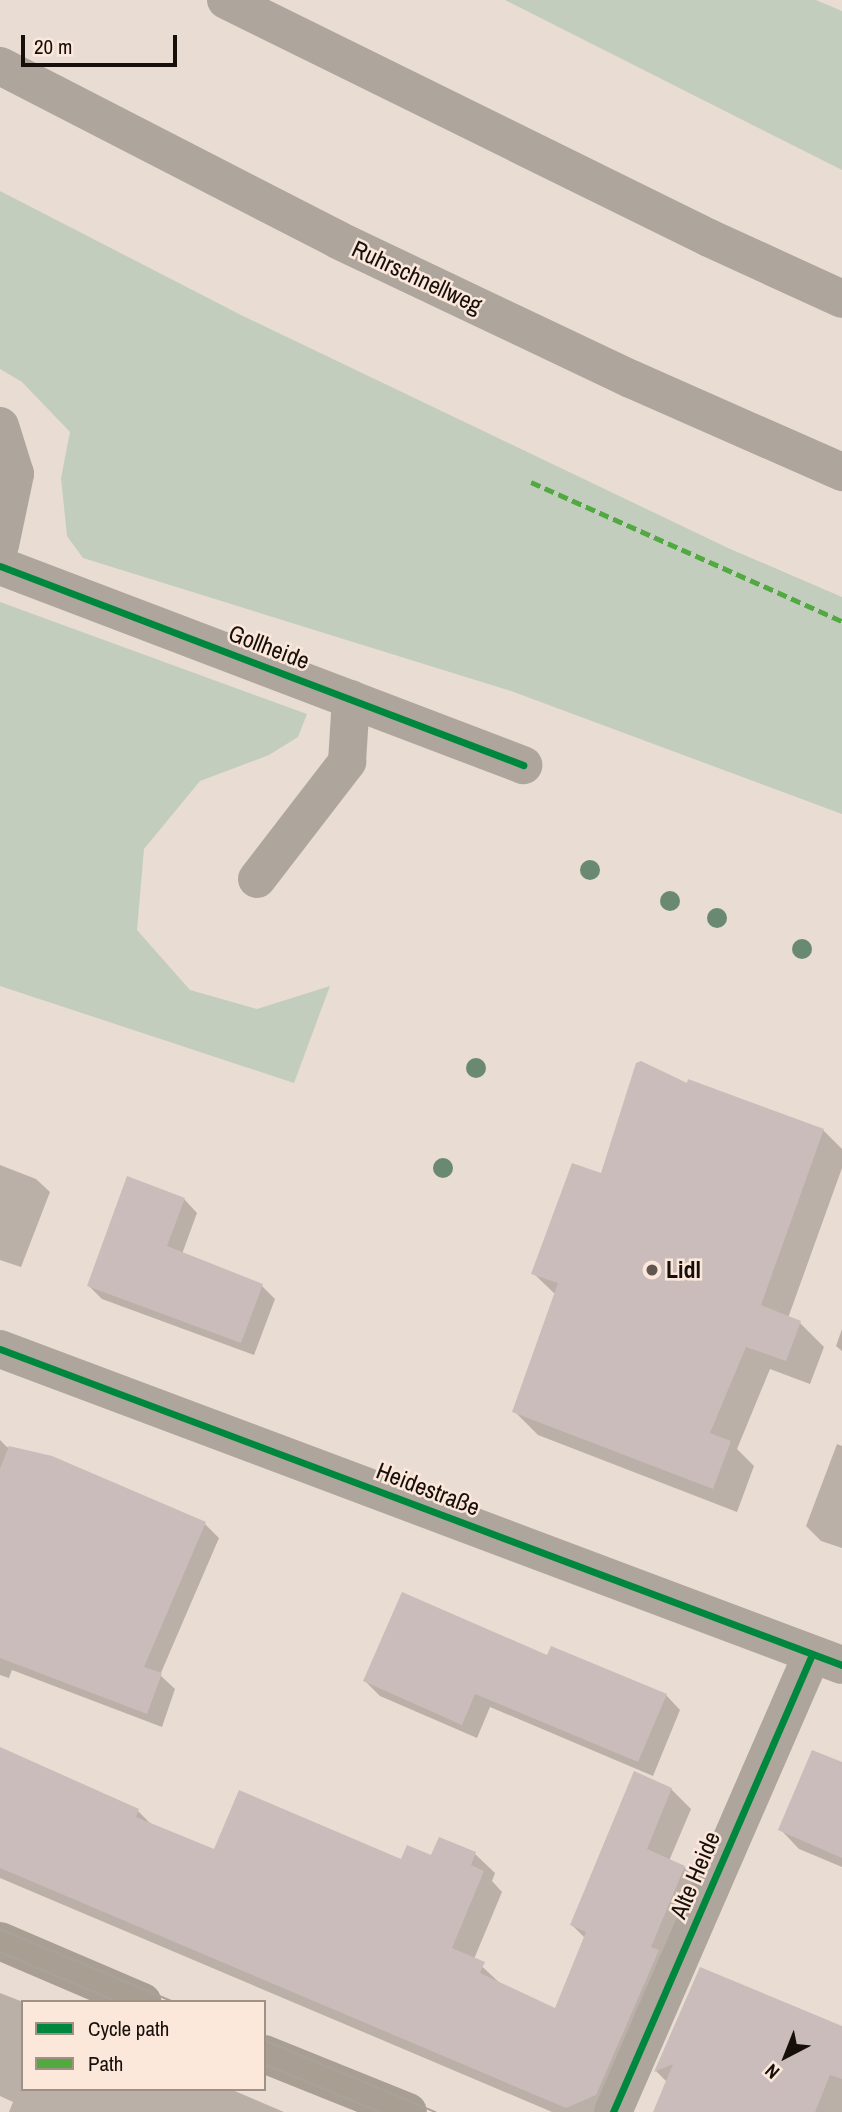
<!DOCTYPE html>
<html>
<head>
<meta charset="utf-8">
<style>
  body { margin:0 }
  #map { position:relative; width:842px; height:2112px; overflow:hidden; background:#e9dcd3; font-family:"Archivo Narrow",sans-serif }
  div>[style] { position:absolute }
  .green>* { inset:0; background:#c2cdbe }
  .shadow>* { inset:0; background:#0003 }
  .building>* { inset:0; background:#c9bcba }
  .minor>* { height:38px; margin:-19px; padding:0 19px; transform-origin:19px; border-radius:19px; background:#aea69c }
  .major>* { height:38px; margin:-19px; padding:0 19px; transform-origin:19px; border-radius:19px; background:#a89f92 }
  .highway>* { height:38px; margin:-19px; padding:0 19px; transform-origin:19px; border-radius:19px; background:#aea59c }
  .tram>* { height:2px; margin:-1px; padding:0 1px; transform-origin:1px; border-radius:1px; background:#aaa29a }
  .quiet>* { height:5px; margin-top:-2.5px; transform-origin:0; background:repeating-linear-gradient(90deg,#52a841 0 10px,transparent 0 15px) }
  .cycleway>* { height:7px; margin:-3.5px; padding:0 3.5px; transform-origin:3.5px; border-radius:3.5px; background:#00873e }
  .trees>* { width:20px; height:20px; margin:-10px; border-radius:50%; background:#6a8973 }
  .dots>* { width:19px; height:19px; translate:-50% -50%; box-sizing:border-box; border:4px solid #fce8db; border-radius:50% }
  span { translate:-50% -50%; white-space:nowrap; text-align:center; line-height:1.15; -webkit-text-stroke:5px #fce8db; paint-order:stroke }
  .street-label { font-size:24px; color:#170f0a }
  .poi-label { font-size:24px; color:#170f0a; font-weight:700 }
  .left { translate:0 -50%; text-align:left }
  .legend { position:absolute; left:21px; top:2000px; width:245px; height:91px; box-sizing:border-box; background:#fce8db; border:2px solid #a09187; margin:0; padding:9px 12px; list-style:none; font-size:21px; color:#170f0a }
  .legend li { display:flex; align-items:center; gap:14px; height:35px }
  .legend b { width:35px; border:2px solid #a09187 }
  .north { position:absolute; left:751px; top:2021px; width:70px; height:70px; -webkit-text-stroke:5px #fce8db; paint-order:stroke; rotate:222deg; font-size:19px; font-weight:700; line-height:28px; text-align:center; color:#170f0a }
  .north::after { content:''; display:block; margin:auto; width:24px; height:32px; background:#170f0a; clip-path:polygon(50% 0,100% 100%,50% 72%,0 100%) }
  .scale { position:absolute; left:21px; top:35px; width:156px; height:32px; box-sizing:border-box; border:4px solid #170f0a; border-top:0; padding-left:9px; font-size:21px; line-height:24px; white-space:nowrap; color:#170f0a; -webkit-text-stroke:5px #fce8db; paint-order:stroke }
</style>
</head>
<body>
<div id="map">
  <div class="green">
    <i style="clip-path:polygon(505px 0,816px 0,842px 11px,842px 170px)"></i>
    <i style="clip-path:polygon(0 191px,241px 315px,728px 548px,842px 597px,842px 814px,511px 691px,83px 558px,67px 536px,61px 478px,70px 432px,22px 382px,0 369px)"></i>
    <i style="clip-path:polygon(0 602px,307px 714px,298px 737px,269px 755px,200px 781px,144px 849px,137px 930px,190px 990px,257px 1009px,330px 986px,294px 1083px,0 986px)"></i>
  </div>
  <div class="shadow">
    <i style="clip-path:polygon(689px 1086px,823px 1130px,842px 1149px,842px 1168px,788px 1318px,800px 1323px,824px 1347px,810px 1384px,770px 1369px,737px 1449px,754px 1466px,737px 1512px,538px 1435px,514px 1411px,556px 1295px,533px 1273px,602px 1175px)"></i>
    <i style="clip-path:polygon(0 1165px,36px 1179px,50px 1192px,21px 1267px,0 1260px)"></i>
    <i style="clip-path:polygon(184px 1199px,197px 1213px,182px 1254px,262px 1286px,275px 1299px,254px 1355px,102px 1299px,89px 1286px)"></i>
    <i style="clip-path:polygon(842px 1329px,842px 1351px,836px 1346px)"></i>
    <i style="clip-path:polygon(0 1440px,7px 1447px,51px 1458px,205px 1524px,219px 1538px,160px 1675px,175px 1689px,162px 1727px,12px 1670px,9px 1678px,0 1675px)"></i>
    <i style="clip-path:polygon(837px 1444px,842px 1446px,842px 1548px,821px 1541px,806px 1526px)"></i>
    <i style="clip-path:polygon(548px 1657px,666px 1695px,680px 1710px,653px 1776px,490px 1707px,477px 1738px,380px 1696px,365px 1681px)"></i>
    <i style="clip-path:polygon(0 1754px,138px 1811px,153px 1826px,215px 1852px,402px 1862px,475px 1854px,495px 1873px,492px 1881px,502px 1892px,474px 1959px,502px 1985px,556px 2010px,585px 1938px,572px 1925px,671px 1789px,691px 1809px,669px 1861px,684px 1867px,704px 1887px,617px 2112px,552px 2112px,0 1878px)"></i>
    <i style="clip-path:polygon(842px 1764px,842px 1867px,799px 1849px,780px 1829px)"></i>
    <i style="clip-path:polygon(701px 1969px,842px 2028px,842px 2112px,655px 2112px,667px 2082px,656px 2071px)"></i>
    <i style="clip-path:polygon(0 1993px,23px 2002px,23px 2089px,230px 2089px,284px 2112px,9px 2112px,13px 2102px,0 2096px)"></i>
  </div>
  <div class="building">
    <i style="clip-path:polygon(641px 1061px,687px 1083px,688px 1079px,824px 1129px,761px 1305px,801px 1321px,786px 1361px,746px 1347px,710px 1433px,731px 1441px,713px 1489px,512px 1412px,558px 1283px,531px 1274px,572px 1163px,601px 1173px,636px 1063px)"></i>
    <i style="clip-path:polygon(127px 1176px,185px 1198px,167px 1246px,263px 1284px,241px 1343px,87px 1286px)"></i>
    <i style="clip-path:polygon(9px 1446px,52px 1456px,206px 1522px,144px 1667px,162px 1673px,147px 1714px,0 1658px,0 1469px)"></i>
    <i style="clip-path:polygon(402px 1592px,547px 1655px,551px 1646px,667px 1694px,638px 1762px,475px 1694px,462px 1725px,363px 1681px)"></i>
    <i style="clip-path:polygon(0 1747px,139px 1809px,136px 1817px,214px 1849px,239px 1790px,401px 1859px,407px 1845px,431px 1855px,439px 1837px,476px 1852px,471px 1865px,484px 1871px,452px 1948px,485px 1962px,480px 1973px,555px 2008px,586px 1932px,570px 1925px,634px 1771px,672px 1788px,647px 1849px,685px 1866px,651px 1947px,659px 1950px,596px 2095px,566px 2108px,0 1868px)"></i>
    <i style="clip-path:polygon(812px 1750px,842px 1762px,842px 1858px,778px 1830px)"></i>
    <i style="clip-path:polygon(700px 1967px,842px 2026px,842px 2079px,830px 2075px,815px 2112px,653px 2112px,673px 2064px,654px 2072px)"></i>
  </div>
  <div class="minor">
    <i style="left:0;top:426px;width:50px;rotate:72.6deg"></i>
    <i style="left:15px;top:474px;width:73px;rotate:101.9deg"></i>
    <i style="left:0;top:566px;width:560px;rotate:20.83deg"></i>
    <i style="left:257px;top:879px;width:148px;rotate:-52.4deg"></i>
    <i style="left:347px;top:762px;width:63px;rotate:-86.4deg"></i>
    <i style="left:0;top:1349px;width:899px;rotate:20.57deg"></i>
    <i style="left:613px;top:2112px;width:499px;rotate:-66.5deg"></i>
  </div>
  <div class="major">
    <i style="left:0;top:1941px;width:155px;rotate:23.2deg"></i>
    <i style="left:264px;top:2054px;width:155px;rotate:21.9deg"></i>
  </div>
  <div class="highway">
    <i style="left:226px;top:0;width:538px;rotate:26.23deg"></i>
    <i style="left:709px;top:238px;width:146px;rotate:24.6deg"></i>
    <i style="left:0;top:66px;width:380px;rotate:27.2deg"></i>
    <i style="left:338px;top:240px;width:324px;rotate:25.4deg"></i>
    <i style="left:631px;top:379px;width:231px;rotate:23.8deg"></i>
  </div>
  <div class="tram">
    <i style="left:0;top:1929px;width:189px;rotate:22.8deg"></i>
    <i style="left:0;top:1952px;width:128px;rotate:23deg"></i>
    <i style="left:264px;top:2040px;width:186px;rotate:22.8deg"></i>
    <i style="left:264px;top:2064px;width:126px;rotate:22.5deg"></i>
  </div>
  <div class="quiet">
    <i style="left:531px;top:482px;width:341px;rotate:24.1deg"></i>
  </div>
  <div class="cycleway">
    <i style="left:0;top:566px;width:560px;rotate:20.83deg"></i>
    <i style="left:0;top:1349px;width:899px;rotate:20.57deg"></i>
    <i style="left:613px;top:2112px;width:499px;rotate:-66.5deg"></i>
  </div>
  <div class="trees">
    <i style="left:590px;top:870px"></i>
    <i style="left:670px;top:901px"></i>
    <i style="left:717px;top:918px"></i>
    <i style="left:802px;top:949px"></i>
    <i style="left:476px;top:1068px"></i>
    <i style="left:443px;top:1168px"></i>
  </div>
  <div class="dots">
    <i style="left:652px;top:1270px;background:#605750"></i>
  </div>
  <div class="street-label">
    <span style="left:417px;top:277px;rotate:25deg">Ruhrschnellweg</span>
    <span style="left:269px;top:647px;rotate:21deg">Gollheide</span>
    <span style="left:428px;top:1489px;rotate:21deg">Heidestraße</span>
    <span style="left:695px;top:1875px;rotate:-67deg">Alte Heide</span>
  </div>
  <div class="poi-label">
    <span class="left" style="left:666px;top:1270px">Lidl</span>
  </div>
  <ul class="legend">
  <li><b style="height:9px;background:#00873e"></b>Cycle path</li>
  <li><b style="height:9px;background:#52a841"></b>Path</li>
  </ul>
  <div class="north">N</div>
  <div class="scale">20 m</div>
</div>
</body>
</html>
